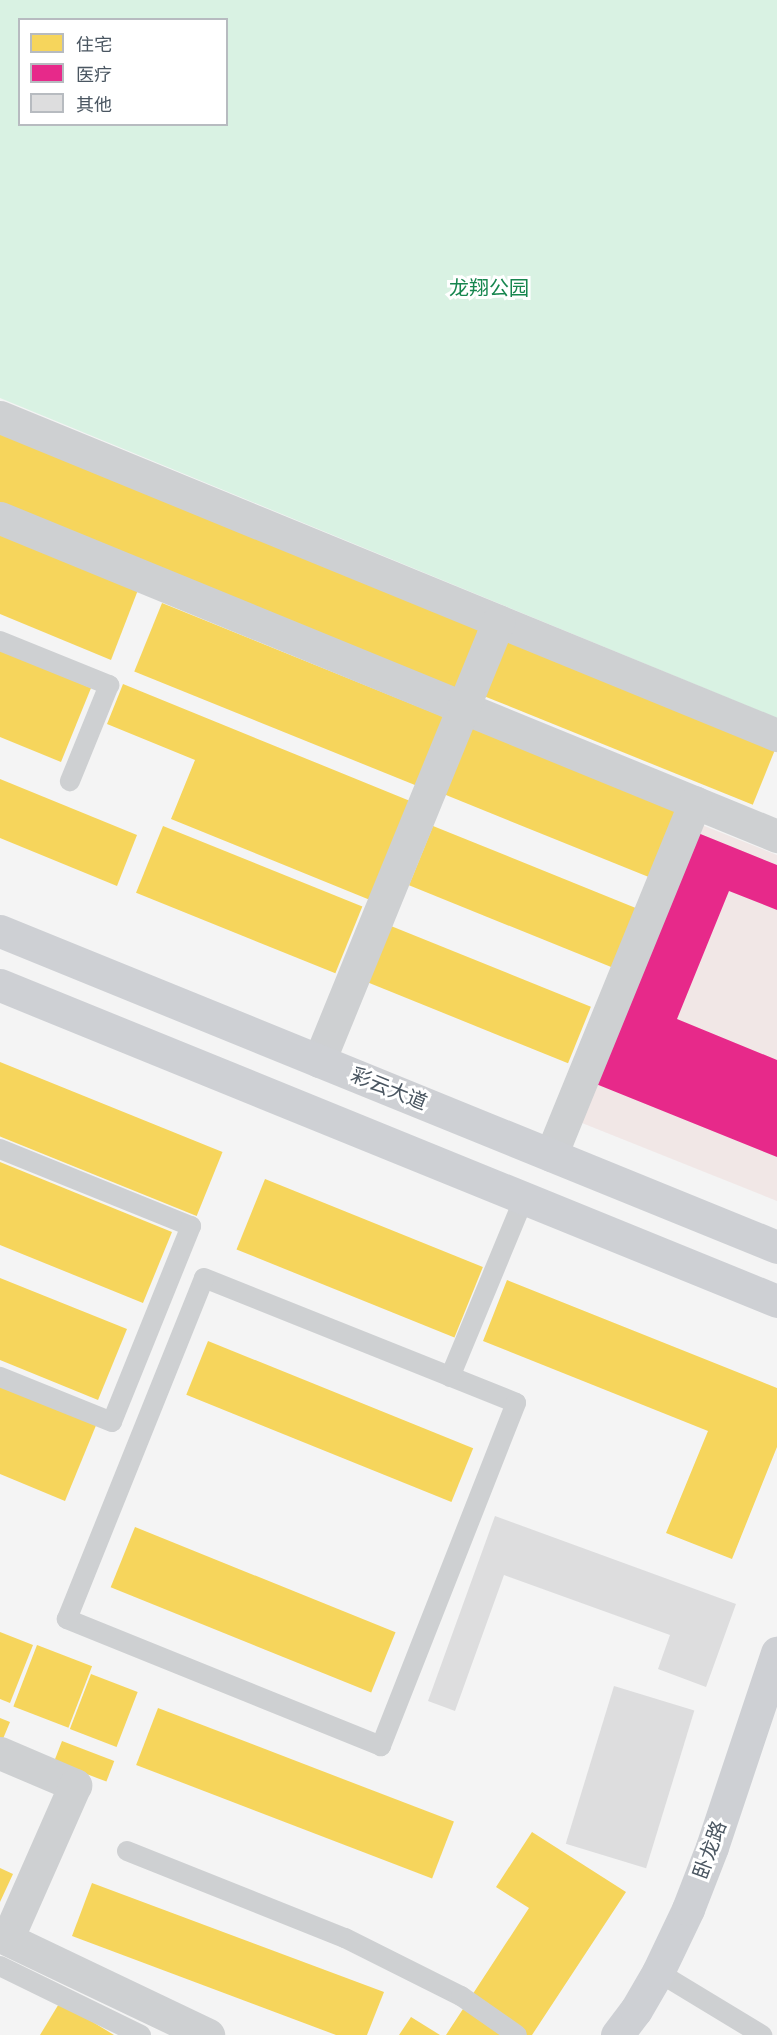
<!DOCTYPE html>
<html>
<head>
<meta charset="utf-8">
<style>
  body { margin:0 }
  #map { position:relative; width:777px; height:2035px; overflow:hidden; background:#f4f4f4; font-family:"Space Grotesk","Noto Sans SC",sans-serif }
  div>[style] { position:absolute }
  .medical>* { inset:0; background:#f1e7e6 }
  .green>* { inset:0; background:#d9f2e3 }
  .homes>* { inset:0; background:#f6d55c; transform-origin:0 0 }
  .health>* { inset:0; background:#e7298a }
  .building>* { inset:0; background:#ddddde; transform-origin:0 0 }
  .lane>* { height:20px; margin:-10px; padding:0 10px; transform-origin:10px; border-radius:10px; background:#ced0d2 }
  .street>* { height:33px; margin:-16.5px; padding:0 16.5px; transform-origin:16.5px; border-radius:16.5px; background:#ced0d2 }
  .secondary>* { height:33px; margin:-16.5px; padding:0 16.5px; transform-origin:16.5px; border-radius:16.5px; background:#ced0d4 }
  span { translate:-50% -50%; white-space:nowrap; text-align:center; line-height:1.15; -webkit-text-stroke:6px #fff; paint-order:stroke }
  .park-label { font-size:20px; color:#17864f }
  .street-label { font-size:20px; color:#4a5661 }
  .legend { position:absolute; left:18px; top:18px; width:210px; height:108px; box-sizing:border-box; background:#fff; border:2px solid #b7bbc0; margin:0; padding:8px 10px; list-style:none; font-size:18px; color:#4a5661 }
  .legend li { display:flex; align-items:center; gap:12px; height:30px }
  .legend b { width:30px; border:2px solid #b7bbc0 }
</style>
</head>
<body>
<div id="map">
  <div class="medical">
    <i style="clip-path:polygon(697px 823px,777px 855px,777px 1201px,577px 1121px)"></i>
  </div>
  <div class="green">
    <i style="clip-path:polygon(evenodd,0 0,777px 0,777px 718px,0 398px,0 0,20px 20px,226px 20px,226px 124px,20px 124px,20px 20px)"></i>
  </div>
  <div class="homes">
    <i style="left:0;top:429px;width:519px;height:72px;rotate:22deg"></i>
    <i style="clip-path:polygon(0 534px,138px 590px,111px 660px,0 614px)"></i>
    <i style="left:162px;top:603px;width:312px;height:74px;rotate:22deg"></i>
    <i style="left:504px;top:633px;width:295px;height:66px;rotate:22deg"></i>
    <i style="clip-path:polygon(0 650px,91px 688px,61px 762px,0 737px)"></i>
    <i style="clip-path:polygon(123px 684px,415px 803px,375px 902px,171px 819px,195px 760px,107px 724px)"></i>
    <i style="left:470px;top:725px;width:226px;height:74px;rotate:22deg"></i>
    <i style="clip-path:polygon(0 779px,137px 835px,117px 886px,0 838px)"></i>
    <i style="left:163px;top:826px;width:215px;height:72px;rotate:22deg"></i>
    <i style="left:433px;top:826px;width:222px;height:64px;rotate:22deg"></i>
    <i style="left:386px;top:924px;width:221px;height:61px;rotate:22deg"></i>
    <i style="left:0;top:1062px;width:240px;height:69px;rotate:22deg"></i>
    <i style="clip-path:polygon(0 1162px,172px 1232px,143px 1303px,0 1245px)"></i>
    <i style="left:265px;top:1179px;width:235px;height:76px;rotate:22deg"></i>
    <i style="clip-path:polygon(0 1278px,127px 1329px,98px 1400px,0 1360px)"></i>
    <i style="clip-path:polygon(507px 1280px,777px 1388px,777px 1447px,732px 1559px,666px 1533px,708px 1431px,483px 1341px)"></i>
    <i style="left:208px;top:1341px;width:286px;height:58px;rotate:22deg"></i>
    <i style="clip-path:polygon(0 1384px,97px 1423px,65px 1501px,0 1474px)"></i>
    <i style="left:135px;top:1527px;width:281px;height:65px;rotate:22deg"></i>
    <i style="clip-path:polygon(0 1632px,33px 1645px,10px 1703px,0 1699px)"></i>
    <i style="left:37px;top:1645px;width:59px;height:66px;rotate:21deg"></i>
    <i style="left:91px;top:1674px;width:50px;height:59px;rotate:21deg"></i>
    <i style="left:158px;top:1708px;width:317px;height:61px;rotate:21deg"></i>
    <i style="clip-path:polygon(0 1718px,10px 1722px,0 1746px)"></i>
    <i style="left:62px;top:1741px;width:56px;height:22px;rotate:21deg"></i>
    <i style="clip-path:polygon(532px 1832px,626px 1892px,532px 2035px,446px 2035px,529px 1908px,496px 1887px)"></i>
    <i style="clip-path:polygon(0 1868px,13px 1874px,0 1902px)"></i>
    <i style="clip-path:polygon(92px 1883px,384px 1992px,367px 2035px,336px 2035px,72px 1936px)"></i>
    <i style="clip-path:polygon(60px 2002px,114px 2035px,40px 2035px)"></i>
    <i style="clip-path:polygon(411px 2017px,440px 2035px,399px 2035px)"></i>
  </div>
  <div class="health">
    <i style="clip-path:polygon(698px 833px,777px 865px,777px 910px,729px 891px,677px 1019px,777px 1060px,777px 1157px,596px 1084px)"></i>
  </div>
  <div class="building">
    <i style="clip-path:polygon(495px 1516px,736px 1604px,706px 1687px,658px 1669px,670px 1635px,504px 1575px,455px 1711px,428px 1701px)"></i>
    <i style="left:614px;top:1686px;width:84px;height:165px;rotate:17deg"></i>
  </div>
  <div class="lane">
    <i style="left:0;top:641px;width:118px;rotate:22deg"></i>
    <i style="left:109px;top:685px;width:104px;rotate:112.1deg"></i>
    <i style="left:0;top:1149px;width:206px;rotate:22deg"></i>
    <i style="left:191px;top:1226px;width:211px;rotate:112deg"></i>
    <i style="left:112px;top:1422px;width:121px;rotate:-158.1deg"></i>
    <i style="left:204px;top:1278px;width:336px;rotate:21.8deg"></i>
    <i style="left:516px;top:1403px;width:369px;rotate:111.5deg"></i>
    <i style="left:381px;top:1746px;width:339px;rotate:-158deg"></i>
    <i style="left:67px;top:1619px;width:367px;rotate:-68.1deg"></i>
    <i style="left:450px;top:1377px;width:194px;rotate:-67.5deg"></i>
    <i style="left:127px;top:1851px;width:235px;rotate:21.8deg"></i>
    <i style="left:345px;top:1938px;width:130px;rotate:26.6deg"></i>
    <i style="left:461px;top:1996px;width:68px;rotate:34.9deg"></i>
    <i style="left:0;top:1966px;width:157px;rotate:26.1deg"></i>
    <i style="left:658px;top:1972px;width:122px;rotate:31.2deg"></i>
  </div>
  <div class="street">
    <i style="left:0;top:417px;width:840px;rotate:22.26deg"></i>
    <i style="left:0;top:518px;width:840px;rotate:22.26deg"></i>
    <i style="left:319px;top:1061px;width:475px;rotate:-67.8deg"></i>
    <i style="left:551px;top:1155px;width:381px;rotate:-67.8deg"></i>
    <i style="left:0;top:1753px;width:82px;rotate:23.1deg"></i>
    <i style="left:75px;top:1785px;width:168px;rotate:113.8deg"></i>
    <i style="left:7px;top:1939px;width:223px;rotate:25.5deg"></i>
  </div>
  <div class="secondary">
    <i style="left:0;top:931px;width:839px;rotate:22.13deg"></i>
    <i style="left:0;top:985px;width:839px;rotate:22.13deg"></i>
    <i style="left:617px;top:2035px;width:31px;rotate:-53deg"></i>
    <i style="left:636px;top:2010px;width:44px;rotate:-59.9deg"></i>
    <i style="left:658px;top:1972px;width:70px;rotate:-64.5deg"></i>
    <i style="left:688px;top:1909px;width:66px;rotate:-68.8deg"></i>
    <i style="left:712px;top:1847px;width:205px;rotate:-71.5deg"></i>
  </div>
  <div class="park-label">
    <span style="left:489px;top:288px">龙翔公园</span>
  </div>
  <div class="street-label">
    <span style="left:389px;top:1089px;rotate:22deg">彩云大道</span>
    <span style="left:710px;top:1850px;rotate:-70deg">卧龙路</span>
  </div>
  <ul class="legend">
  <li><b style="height:16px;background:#f6d55c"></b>住宅</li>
  <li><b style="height:16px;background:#e7298a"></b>医疗</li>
  <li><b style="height:16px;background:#ddddde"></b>其他</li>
  </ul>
</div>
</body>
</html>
